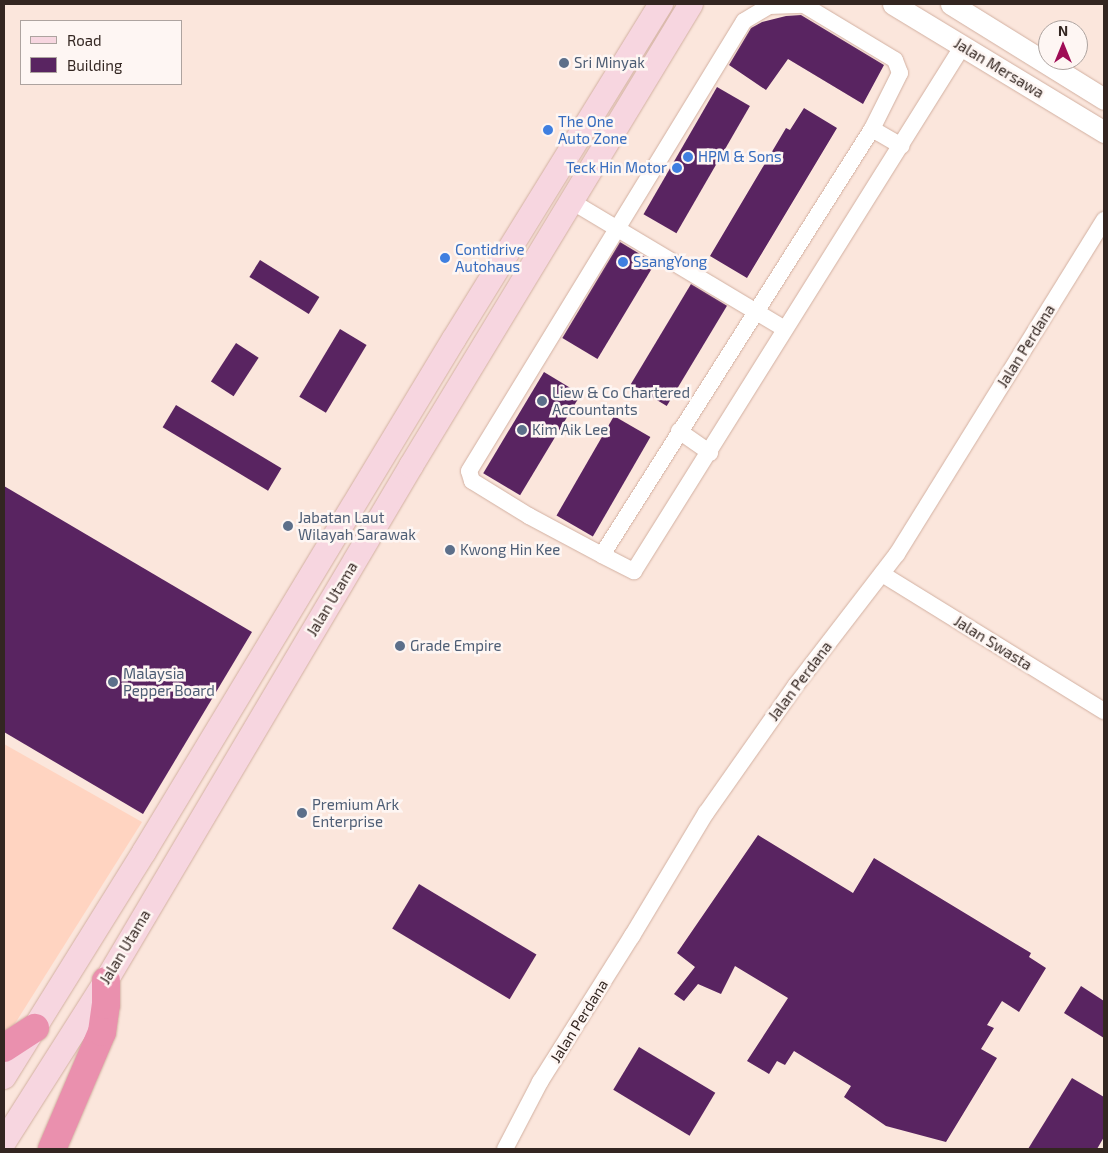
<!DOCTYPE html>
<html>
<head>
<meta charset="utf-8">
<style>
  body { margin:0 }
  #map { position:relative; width:1108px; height:1153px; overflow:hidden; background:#fbe6dc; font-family:"Exo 2",sans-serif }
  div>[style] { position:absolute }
  .built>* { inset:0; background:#ffd4c1 }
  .building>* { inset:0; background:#592461; transform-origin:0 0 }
  .roads { filter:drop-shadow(0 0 1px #d2b0a1) drop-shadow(0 0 1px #d2b0a1) }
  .minor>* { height:16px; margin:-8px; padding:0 8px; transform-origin:8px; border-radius:8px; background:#fff }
  .tertiary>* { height:21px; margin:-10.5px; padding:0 10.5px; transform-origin:10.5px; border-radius:10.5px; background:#fff }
  .secondary>* { height:24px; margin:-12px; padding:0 12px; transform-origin:12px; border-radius:12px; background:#f7d6e0 }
  .trunk>* { height:28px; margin:-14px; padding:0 14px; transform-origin:14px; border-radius:14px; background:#ea90ae }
  .dots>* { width:14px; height:14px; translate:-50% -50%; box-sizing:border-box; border:2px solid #fef6f3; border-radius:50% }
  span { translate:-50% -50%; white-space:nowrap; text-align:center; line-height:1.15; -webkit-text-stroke:5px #fef6f3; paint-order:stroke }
  .service-label { font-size:15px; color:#4e5e75 }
  .left { translate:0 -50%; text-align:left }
  .street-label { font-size:15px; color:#332621 }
  .shop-label { font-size:15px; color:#366cbe }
  .right { translate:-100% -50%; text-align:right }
  .frame { position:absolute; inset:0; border:5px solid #332621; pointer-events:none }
  .legend { position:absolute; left:20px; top:20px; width:162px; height:65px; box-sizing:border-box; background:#fef6f3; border:1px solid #ada39f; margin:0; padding:6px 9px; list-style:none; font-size:15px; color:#332621 }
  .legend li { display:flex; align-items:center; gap:10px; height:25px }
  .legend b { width:25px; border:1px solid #ada39f }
  .north { position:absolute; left:1038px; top:20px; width:50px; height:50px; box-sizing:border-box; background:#fef6f3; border:1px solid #ada39f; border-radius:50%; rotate:0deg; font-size:14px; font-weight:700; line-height:20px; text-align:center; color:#332621 }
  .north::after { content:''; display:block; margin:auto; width:18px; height:22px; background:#9f0c55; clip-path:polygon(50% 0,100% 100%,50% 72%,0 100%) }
</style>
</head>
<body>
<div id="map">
  <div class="built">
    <i style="clip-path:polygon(4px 744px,142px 822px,4px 1041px)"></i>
  </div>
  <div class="building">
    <i style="clip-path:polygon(801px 15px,884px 65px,863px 104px,788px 59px,766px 90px,729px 65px,751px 28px,762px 22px,786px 16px)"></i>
    <i style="left:717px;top:87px;width:38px;height:147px;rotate:30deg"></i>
    <i style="clip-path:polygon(804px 108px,837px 128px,747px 278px,710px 256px,786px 128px,790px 130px)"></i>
    <i style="left:620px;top:242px;width:41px;height:112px;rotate:31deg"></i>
    <i style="left:260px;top:260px;width:70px;height:20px;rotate:32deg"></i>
    <i style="left:691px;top:284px;width:42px;height:117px;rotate:31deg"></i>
    <i style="left:340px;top:329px;width:31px;height:79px;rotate:31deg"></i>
    <i style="left:236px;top:343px;width:27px;height:46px;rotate:33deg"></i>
    <i style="left:544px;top:372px;width:43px;height:118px;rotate:31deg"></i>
    <i style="left:176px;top:405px;width:123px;height:26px;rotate:31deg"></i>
    <i style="left:614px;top:416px;width:42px;height:115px;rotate:30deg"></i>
    <i style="clip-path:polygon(4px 486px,252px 632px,143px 814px,4px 732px)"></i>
    <i style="clip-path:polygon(758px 835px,853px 893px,874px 858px,1031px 953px,1029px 957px,1046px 968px,1019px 1012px,1002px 1001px,987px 1025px,994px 1028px,981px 1049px,997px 1058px,946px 1142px,886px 1126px,844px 1097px,851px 1086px,794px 1051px,785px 1065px,777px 1061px,769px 1074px,747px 1061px,788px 998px,735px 966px,721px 994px,698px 984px,684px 1001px,674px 994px,695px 967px,677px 953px)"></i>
    <i style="left:419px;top:884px;width:137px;height:52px;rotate:31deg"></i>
    <i style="clip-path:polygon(1081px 986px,1104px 1001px,1104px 1038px,1064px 1013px)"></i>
    <i style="left:639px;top:1047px;width:89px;height:50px;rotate:31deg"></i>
    <i style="clip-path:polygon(1072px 1078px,1104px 1097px,1104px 1137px,1097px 1149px,1028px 1149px)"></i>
  </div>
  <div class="roads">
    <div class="minor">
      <i style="left:804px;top:5px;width:106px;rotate:31.1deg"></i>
      <i style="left:895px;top:60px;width:14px;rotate:69deg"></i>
      <i style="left:900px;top:73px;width:63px;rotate:116.6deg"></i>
      <i style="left:872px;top:129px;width:504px;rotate:122.37deg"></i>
      <i style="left:602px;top:555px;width:83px;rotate:-151.9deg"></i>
      <i style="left:529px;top:516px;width:67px;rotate:-148.4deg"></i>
      <i style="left:472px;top:481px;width:10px;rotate:-107deg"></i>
      <i style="left:469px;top:471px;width:527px;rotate:-58.57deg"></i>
      <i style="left:744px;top:21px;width:29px;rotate:-31deg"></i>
      <i style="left:769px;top:6px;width:35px;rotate:-2deg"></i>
      <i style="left:872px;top:129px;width:34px;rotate:30deg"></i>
      <i style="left:571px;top:201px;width:249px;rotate:30.9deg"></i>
      <i style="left:679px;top:431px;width:38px;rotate:35deg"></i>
      <i style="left:602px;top:555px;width:36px;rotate:27deg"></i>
      <i style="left:634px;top:571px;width:618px;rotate:-57.96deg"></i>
      <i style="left:882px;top:574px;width:261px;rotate:31.7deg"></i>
      <i style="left:505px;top:1149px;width:76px;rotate:-62.4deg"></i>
      <i style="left:540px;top:1082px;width:173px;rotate:-57.8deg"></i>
      <i style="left:632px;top:936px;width:144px;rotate:-59deg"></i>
      <i style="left:706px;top:813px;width:156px;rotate:-54.9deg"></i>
      <i style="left:796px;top:685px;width:165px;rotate:-52.4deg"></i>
      <i style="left:897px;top:554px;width:393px;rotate:-58.2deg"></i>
    </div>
    <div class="tertiary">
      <i style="left:893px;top:4px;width:247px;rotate:31.2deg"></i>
      <i style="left:951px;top:4px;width:180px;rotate:31.8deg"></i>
    </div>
    <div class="secondary">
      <i style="left:4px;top:1077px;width:265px;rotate:-58.1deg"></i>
      <i style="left:144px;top:852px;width:599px;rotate:-58.86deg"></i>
      <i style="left:454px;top:339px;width:394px;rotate:-58.3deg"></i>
      <i style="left:4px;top:1142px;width:191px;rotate:-57.6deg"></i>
      <i style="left:106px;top:981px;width:599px;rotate:-59.36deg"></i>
      <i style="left:411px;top:466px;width:540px;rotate:-58.78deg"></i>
    </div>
    <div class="trunk">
      <i style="left:4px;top:1048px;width:37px;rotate:-33deg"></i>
      <i style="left:52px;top:1149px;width:127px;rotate:-66.9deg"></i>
      <i style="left:102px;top:1032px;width:27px;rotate:-82deg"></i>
      <i style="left:106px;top:1005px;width:24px;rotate:-90deg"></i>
    </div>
  </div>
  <div class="dots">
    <i style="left:564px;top:63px;background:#5c6f8a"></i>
    <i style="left:548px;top:130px;background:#3f7fe0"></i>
    <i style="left:688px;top:157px;background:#3f7fe0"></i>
    <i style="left:677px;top:168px;background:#3f7fe0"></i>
    <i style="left:445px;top:258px;background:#3f7fe0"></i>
    <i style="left:623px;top:262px;background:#3f7fe0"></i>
    <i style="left:542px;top:401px;background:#5c6f8a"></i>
    <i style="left:522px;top:430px;background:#5c6f8a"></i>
    <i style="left:288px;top:526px;background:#5c6f8a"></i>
    <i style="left:450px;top:550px;background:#5c6f8a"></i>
    <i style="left:400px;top:646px;background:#5c6f8a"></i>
    <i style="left:113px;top:682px;background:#5c6f8a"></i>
    <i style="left:302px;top:813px;background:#5c6f8a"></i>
  </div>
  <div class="service-label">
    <span class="left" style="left:574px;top:63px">Sri Minyak</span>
    <span class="left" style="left:552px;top:401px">Liew &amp; Co Chartered<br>Accountants</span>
    <span class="left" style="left:532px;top:430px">Kim Aik Lee</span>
    <span class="left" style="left:298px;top:526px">Jabatan Laut<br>Wilayah Sarawak</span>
    <span class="left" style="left:460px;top:550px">Kwong Hin Kee</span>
    <span class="left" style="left:410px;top:646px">Grade Empire</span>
    <span class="left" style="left:123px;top:682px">Malaysia<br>Pepper Board</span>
    <span class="left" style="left:312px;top:813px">Premium Ark<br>Enterprise</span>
  </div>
  <div class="street-label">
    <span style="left:999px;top:68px;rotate:31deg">Jalan Mersawa</span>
    <span style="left:1026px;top:346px;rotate:-58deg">Jalan Perdana</span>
    <span style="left:332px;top:599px;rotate:-59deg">Jalan Utama</span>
    <span style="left:993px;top:643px;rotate:32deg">Jalan Swasta</span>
    <span style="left:800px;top:681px;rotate:-53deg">Jalan Perdana</span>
    <span style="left:125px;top:947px;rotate:-59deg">Jalan Utama</span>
    <span style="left:579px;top:1021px;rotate:-58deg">Jalan Perdana</span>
  </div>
  <div class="shop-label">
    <span class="left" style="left:558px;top:130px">The One<br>Auto Zone</span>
    <span class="left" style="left:698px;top:157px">HPM &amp; Sons</span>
    <span class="right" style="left:667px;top:168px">Teck Hin Motor</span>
    <span class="left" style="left:455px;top:258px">Contidrive<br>Autohaus</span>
    <span class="left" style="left:633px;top:262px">SsangYong</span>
  </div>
  <div class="frame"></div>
  <ul class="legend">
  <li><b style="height:6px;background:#f7d6e0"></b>Road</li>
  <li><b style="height:14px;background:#592461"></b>Building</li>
  </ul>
  <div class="north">N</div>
</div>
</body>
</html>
